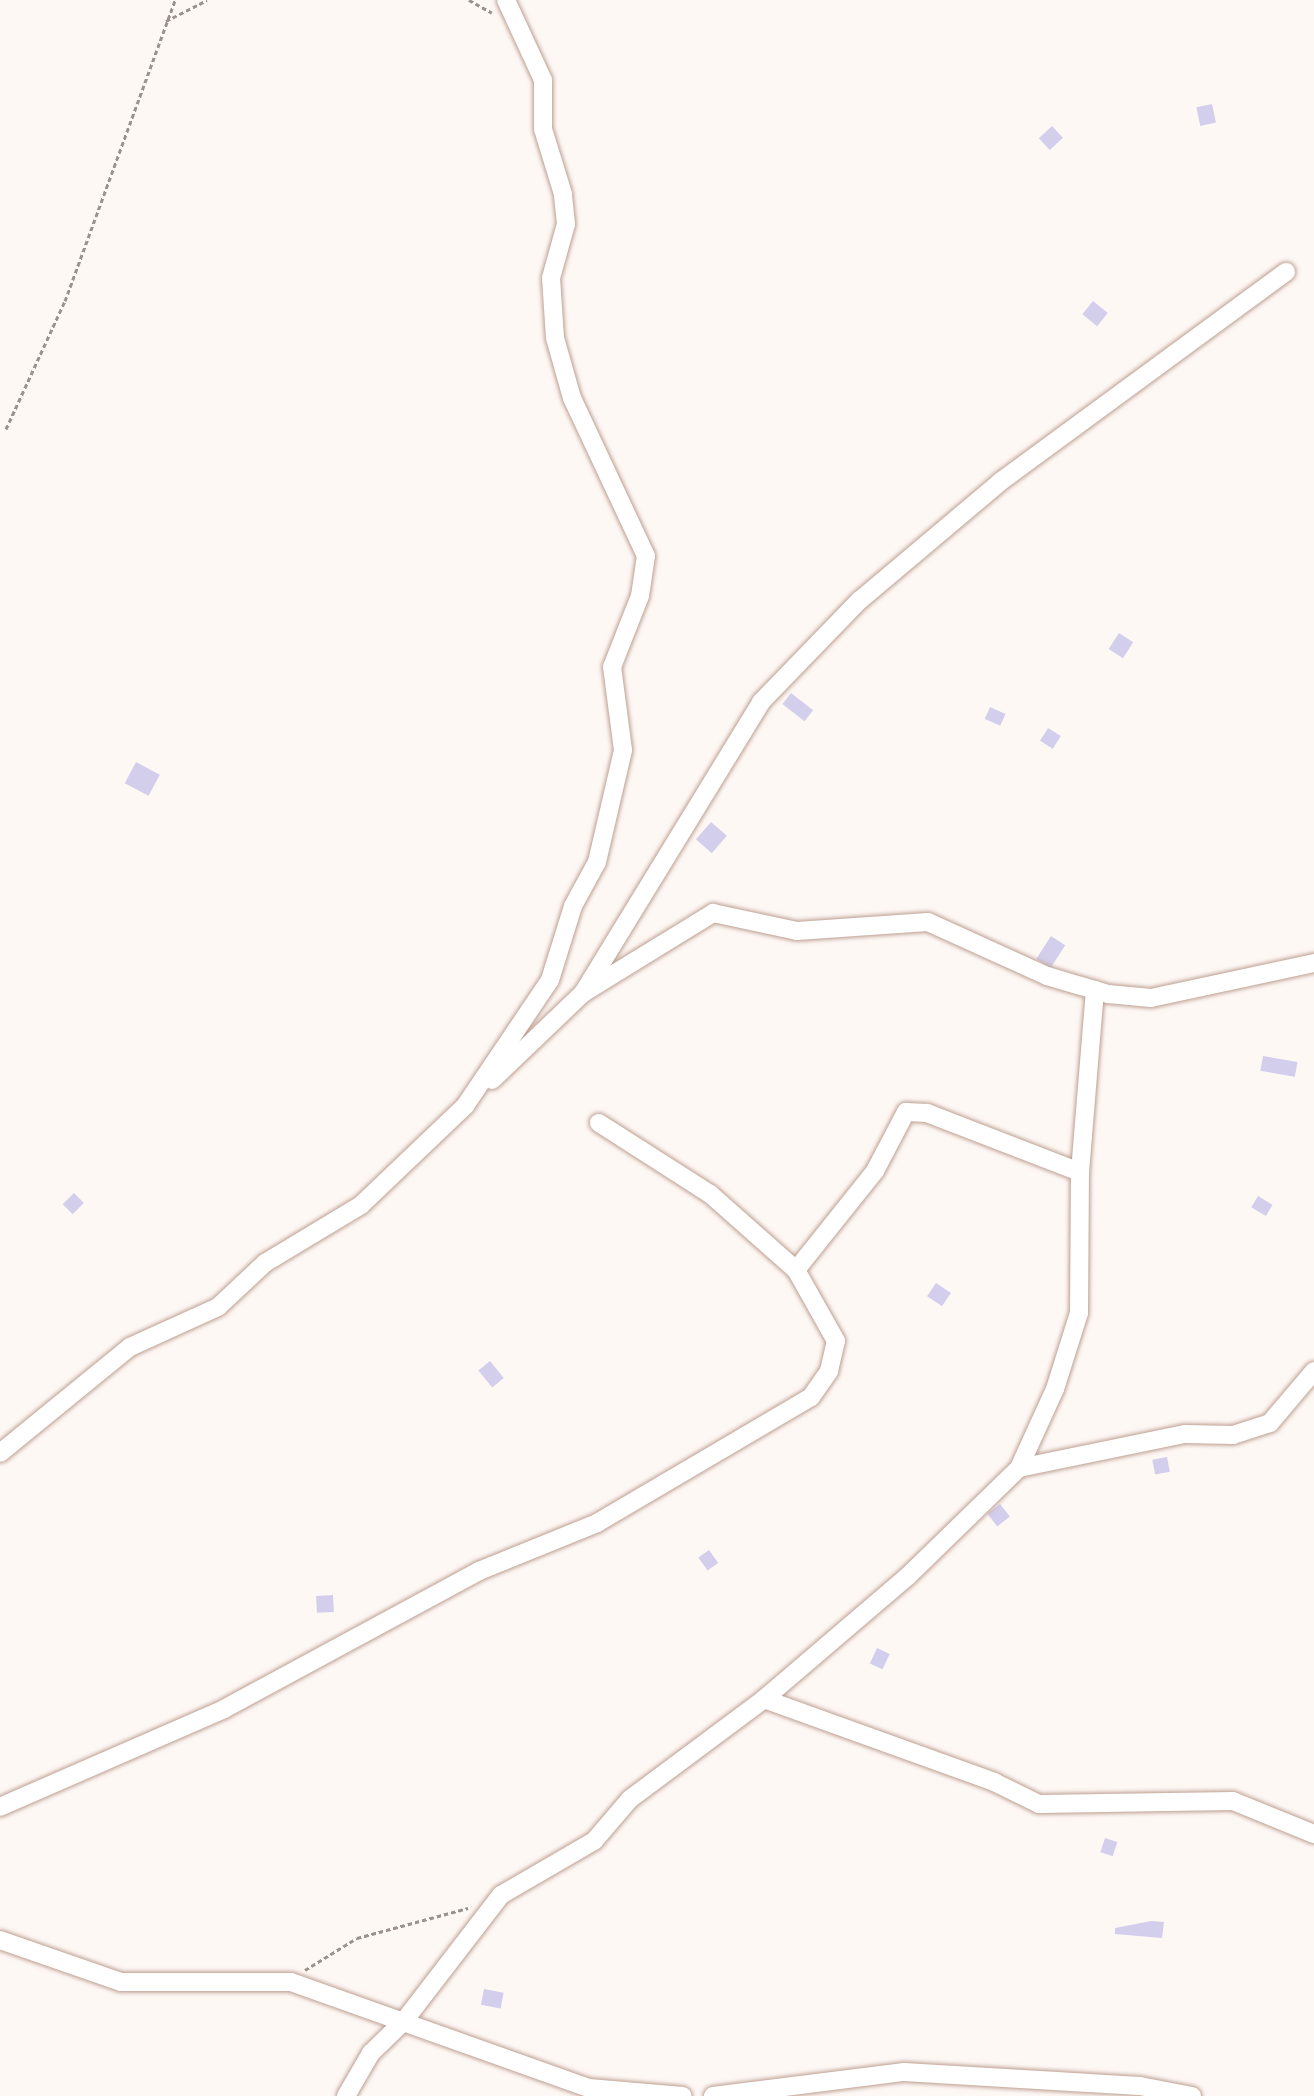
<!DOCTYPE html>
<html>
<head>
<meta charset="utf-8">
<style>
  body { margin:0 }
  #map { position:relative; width:1314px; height:2096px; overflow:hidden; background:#fef8f5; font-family:"Fira Sans Condensed",sans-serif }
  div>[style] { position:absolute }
  .building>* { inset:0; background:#d3ceeb; transform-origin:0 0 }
  .path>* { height:3px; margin-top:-1.5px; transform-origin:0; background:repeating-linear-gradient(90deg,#9b918d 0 4.5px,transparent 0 7.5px) }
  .roads { filter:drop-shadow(0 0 2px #bd9f91) drop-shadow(0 0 2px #bd9f91) }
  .street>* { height:18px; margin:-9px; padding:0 9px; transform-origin:9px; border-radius:9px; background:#fff }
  span { translate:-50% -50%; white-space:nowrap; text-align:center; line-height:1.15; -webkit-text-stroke:4.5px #fff; paint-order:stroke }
</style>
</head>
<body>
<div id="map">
  <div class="building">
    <i style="left:1212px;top:104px;width:19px;height:16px;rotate:78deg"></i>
    <i style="left:1052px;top:126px;width:16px;height:18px;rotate:47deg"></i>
    <i style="left:1093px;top:301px;width:19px;height:17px;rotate:39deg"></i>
    <i style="left:1119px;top:633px;width:17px;height:19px;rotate:33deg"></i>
    <i style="left:791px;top:693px;width:28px;height:14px;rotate:38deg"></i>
    <i style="left:990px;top:707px;width:17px;height:13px;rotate:24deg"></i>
    <i style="left:1048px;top:728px;width:15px;height:15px;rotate:32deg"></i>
    <i style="left:136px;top:762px;width:27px;height:24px;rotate:28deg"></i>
    <i style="left:711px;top:822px;width:21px;height:23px;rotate:41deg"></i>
    <i style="left:1051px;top:936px;width:17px;height:27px;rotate:33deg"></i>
    <i style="left:1263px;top:1056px;width:35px;height:15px;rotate:10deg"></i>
    <i style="left:74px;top:1193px;width:14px;height:16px;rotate:45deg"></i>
    <i style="left:1258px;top:1196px;width:17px;height:13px;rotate:31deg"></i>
    <i style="left:936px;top:1283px;width:18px;height:16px;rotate:34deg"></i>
    <i style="left:490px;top:1361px;width:22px;height:15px;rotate:51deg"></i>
    <i style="left:1167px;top:1457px;width:15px;height:15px;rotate:79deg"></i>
    <i style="left:1000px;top:1504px;width:16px;height:16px;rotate:52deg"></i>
    <i style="left:709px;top:1550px;width:16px;height:13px;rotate:55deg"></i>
    <i style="left:333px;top:1595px;width:17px;height:17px;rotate:87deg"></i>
    <i style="left:877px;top:1648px;width:14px;height:17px;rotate:25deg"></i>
    <i style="left:1105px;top:1838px;width:13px;height:15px;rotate:18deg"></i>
    <i style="clip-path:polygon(1151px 1921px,1164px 1922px,1162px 1938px,1115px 1934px,1115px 1928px)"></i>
    <i style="left:484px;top:1989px;width:20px;height:16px;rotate:11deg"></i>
  </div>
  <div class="path">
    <i style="left:469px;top:0;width:26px;rotate:29deg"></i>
    <i style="left:166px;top:21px;width:46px;rotate:-27.1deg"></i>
    <i style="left:6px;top:429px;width:141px;rotate:-65.3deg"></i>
    <i style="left:65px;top:301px;width:320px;rotate:-69.9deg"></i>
    <i style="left:305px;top:1970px;width:61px;rotate:-31.6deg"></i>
    <i style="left:357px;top:1938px;width:115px;rotate:-15.1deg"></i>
  </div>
  <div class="roads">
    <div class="street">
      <i style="left:583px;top:993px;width:341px;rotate:-58.5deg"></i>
      <i style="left:761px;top:702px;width:142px;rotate:-45.9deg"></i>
      <i style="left:860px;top:600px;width:183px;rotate:-40.1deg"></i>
      <i style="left:1000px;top:482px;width:355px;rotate:-36.3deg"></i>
      <i style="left:492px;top:1080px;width:126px;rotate:-43.7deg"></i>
      <i style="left:583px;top:993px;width:153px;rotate:-31.6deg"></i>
      <i style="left:713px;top:913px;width:86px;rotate:12.1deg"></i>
      <i style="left:797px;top:931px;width:131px;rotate:-3.9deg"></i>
      <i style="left:928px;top:922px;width:131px;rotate:24.4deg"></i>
      <i style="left:1047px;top:976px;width:64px;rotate:16.4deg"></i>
      <i style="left:1108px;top:994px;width:43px;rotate:5.3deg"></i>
      <i style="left:1151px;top:998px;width:167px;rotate:-12.1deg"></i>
      <i style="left:796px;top:1270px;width:127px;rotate:-51.4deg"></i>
      <i style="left:875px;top:1171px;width:67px;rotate:-62.3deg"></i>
      <i style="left:906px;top:1112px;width:21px;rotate:3deg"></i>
      <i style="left:927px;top:1113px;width:164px;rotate:21.1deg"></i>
      <i style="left:0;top:1453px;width:168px;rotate:-39.2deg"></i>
      <i style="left:130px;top:1347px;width:97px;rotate:-24.4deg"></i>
      <i style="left:218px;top:1307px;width:64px;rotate:-43.1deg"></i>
      <i style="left:265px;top:1263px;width:112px;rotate:-31.1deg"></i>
      <i style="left:361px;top:1205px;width:144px;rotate:-43.6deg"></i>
      <i style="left:465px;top:1106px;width:152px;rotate:-56deg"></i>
      <i style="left:550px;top:980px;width:77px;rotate:-72.7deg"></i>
      <i style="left:573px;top:906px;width:50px;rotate:-61.4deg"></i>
      <i style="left:597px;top:862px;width:115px;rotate:-76.9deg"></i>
      <i style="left:623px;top:750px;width:84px;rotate:-97.5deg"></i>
      <i style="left:612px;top:667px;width:76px;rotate:-68.5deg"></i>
      <i style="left:640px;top:596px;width:40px;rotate:-81.5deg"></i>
      <i style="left:646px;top:556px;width:174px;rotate:-115.1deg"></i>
      <i style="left:572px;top:398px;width:62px;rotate:-105.8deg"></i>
      <i style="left:555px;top:338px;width:60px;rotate:-93.8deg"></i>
      <i style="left:551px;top:278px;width:56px;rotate:-74.5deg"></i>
      <i style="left:566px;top:224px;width:30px;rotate:-96deg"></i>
      <i style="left:563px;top:194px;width:68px;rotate:-107.1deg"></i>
      <i style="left:543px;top:129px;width:49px;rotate:-90deg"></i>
      <i style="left:543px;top:80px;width:88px;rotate:-114.8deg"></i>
      <i style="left:1019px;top:1468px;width:87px;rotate:-65.5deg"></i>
      <i style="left:1055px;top:1389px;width:80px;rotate:-72.5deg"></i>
      <i style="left:1079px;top:1313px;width:141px;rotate:-89.6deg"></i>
      <i style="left:1080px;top:1172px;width:183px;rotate:-85.3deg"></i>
      <i style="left:764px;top:1699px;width:245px;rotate:19.8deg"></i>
      <i style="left:994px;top:1782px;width:50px;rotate:26.1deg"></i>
      <i style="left:1039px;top:1804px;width:194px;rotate:-0.9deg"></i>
      <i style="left:1233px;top:1801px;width:87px;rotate:22.2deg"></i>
      <i style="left:0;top:1807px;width:244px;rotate:-23.6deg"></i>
      <i style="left:224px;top:1709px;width:290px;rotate:-28.4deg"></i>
      <i style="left:479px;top:1571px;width:127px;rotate:-22.1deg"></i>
      <i style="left:597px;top:1523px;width:248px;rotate:-30.5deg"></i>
      <i style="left:811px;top:1397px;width:32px;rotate:-55deg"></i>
      <i style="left:829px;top:1371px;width:31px;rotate:-77deg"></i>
      <i style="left:836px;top:1341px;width:81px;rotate:-119.4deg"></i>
      <i style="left:796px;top:1270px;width:115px;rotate:-138.5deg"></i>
      <i style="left:710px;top:1194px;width:132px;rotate:-147.4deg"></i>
      <i style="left:0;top:1940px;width:128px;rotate:19.1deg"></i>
      <i style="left:121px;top:1982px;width:170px"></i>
      <i style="left:291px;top:1982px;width:316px;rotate:19.6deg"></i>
      <i style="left:589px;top:2088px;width:94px;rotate:4.9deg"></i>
      <i style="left:346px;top:2096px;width:50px;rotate:-59.8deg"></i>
      <i style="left:371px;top:2053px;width:46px;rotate:-44.1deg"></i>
      <i style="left:404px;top:2021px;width:159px;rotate:-52.4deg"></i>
      <i style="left:501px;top:1895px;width:108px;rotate:-30.1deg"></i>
      <i style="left:594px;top:1841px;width:55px;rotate:-49.4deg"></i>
      <i style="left:630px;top:1799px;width:167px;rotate:-36.7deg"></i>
      <i style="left:764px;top:1699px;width:189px;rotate:-40.5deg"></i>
      <i style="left:908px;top:1576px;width:155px;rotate:-44.2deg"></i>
      <i style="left:1019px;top:1468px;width:169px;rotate:-11.6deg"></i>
      <i style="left:1185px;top:1434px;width:48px;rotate:1.2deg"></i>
      <i style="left:1233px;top:1435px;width:39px;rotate:-18deg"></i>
      <i style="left:1270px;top:1423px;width:68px;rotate:-49.8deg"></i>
      <i style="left:713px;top:2096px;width:193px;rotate:-7.2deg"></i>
      <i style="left:904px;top:2072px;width:236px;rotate:3.4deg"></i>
      <i style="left:1140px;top:2086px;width:53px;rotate:10.9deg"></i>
    </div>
  </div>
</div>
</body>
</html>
